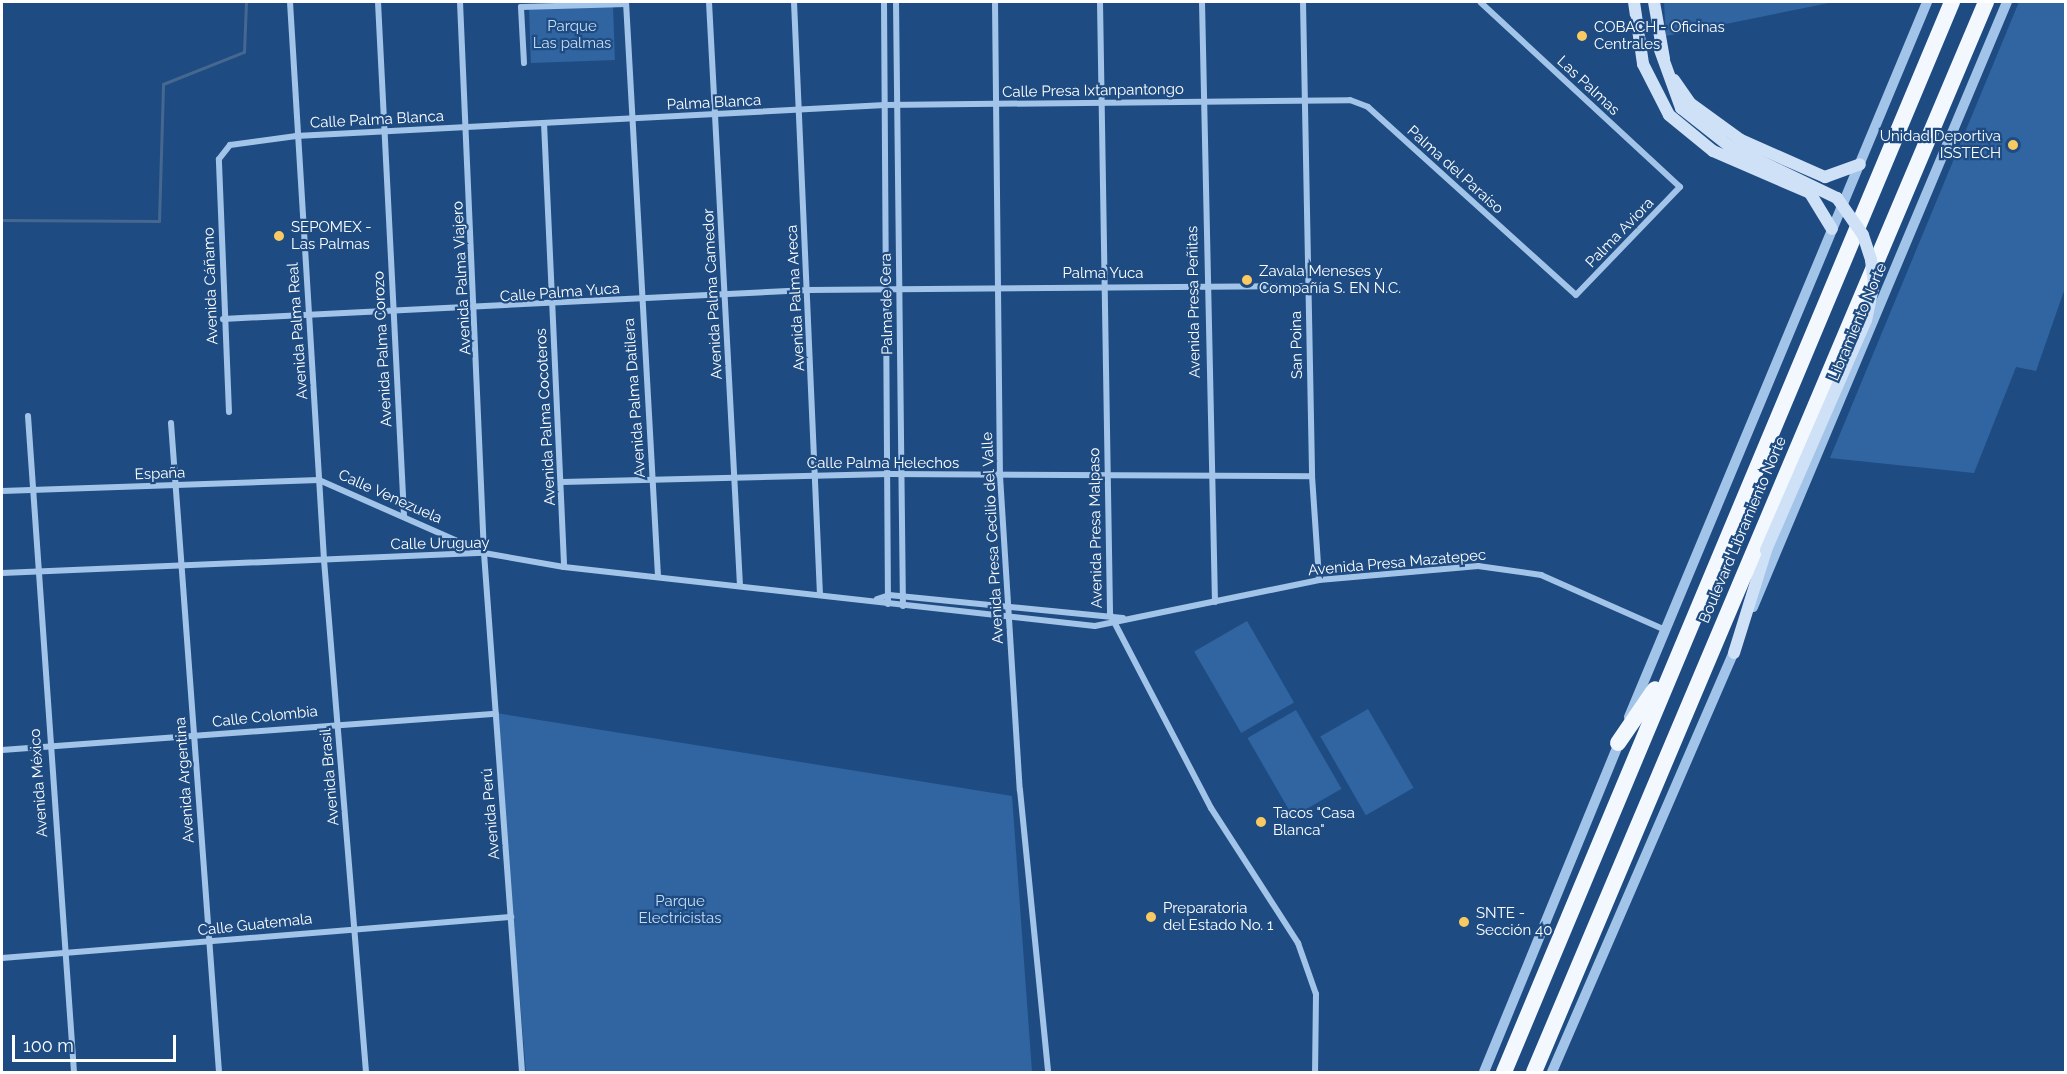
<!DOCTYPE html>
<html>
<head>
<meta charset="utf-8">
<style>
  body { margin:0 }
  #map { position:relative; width:2067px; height:1074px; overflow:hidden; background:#1e4c82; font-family:Raleway,sans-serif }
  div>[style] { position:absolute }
  .green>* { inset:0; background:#3165a1; transform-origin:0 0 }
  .stream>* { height:3px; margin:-1.5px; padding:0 1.5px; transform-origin:1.5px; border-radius:1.5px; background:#46678f }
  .minor>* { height:6px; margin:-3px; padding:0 3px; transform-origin:3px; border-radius:3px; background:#a3c4e9 }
  .tertiary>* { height:10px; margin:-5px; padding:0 5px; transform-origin:5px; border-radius:5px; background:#a3c4e9 }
  .secondary>* { height:12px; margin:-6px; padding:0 6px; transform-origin:6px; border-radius:6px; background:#cfe1f7 }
  .trunk>* { height:16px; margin:-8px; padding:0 8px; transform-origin:8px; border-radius:8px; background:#f3f8fe }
  .secondary-bridge>* { height:12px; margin:-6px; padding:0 6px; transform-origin:6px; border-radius:6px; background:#cfe1f7 }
  .dots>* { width:16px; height:16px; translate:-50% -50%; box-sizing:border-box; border:3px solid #1e4c82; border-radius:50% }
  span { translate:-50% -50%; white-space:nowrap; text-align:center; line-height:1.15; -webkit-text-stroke:4.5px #1e4c82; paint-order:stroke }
  .park-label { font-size:15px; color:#c8def7 }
  .poi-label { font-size:15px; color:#fff }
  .left { translate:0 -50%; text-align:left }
  .right { translate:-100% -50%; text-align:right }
  .street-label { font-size:15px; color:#fff }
  .frame { position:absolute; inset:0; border:3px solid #fff; pointer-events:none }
  .scale { position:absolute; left:12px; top:1035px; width:164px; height:27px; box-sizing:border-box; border:3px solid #fff; border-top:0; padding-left:8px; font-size:18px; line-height:21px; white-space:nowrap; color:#fff; -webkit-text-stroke:4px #1e4c82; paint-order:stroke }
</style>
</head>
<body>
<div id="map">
  <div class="green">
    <i style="clip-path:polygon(1664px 2px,1834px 2px,1666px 36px)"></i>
    <i style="clip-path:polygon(2019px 2px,2066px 2px,2065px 288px,2036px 371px,2016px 367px,1974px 473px,1830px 458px)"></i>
    <i style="left:613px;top:6px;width:54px;height:84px;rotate:88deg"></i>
    <i style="left:1247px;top:621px;width:94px;height:61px;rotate:60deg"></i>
    <i style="left:1368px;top:709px;width:91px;height:55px;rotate:60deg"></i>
    <i style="left:1296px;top:710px;width:91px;height:56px;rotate:60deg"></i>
    <i style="clip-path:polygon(496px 713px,1012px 796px,1032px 1072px,526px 1072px)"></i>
  </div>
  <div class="stream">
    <i style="left:2px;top:220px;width:157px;rotate:0.4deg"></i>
    <i style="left:159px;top:221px;width:137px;rotate:-88.3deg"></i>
    <i style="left:163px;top:84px;width:87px;rotate:-21.6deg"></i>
    <i style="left:244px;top:52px;width:50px;rotate:-87.7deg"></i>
  </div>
  <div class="minor">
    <i style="left:290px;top:2px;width:559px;rotate:86.51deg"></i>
    <i style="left:324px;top:560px;width:514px;rotate:85.31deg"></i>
    <i style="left:378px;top:2px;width:515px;rotate:87.1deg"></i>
    <i style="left:460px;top:2px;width:552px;rotate:87.51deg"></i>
    <i style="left:484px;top:553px;width:520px;rotate:85.81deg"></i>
    <i style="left:626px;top:2px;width:576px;rotate:86.81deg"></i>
    <i style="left:709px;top:2px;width:584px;rotate:86.96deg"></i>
    <i style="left:794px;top:2px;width:593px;rotate:87.49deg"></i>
    <i style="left:884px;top:2px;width:602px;rotate:89.62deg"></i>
    <i style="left:896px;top:2px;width:604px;rotate:89.34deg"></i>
    <i style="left:995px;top:2px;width:474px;rotate:89.4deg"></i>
    <i style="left:1000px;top:476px;width:315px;rotate:86.4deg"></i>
    <i style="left:1020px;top:790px;width:283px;rotate:84.3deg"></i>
    <i style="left:1100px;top:2px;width:612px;rotate:89.06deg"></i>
    <i style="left:1110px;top:614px;width:219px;rotate:62.5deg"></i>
    <i style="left:1211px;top:808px;width:161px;rotate:57.2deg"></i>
    <i style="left:1298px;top:943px;width:54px;rotate:70.6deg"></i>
    <i style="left:1316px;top:994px;width:78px;rotate:90.7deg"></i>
    <i style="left:1202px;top:2px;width:600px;rotate:88.76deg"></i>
    <i style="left:1303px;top:2px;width:474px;rotate:88.9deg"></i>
    <i style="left:1312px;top:476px;width:104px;rotate:86.1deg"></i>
    <i style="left:524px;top:63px;width:56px;rotate:-93.1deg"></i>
    <i style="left:521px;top:7px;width:105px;rotate:-1.6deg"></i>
    <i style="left:544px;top:123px;width:444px;rotate:87.4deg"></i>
    <i style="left:223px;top:319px;width:586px;rotate:-2.84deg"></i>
    <i style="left:808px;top:290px;width:500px;rotate:-0.46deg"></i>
    <i style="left:229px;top:412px;width:253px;rotate:-92.3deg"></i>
    <i style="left:219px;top:159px;width:18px;rotate:-52deg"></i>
    <i style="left:230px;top:145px;width:67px;rotate:-7.8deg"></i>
    <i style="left:296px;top:136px;width:590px;rotate:-3.01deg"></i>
    <i style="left:885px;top:105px;width:465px;rotate:-0.6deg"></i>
    <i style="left:1350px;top:100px;width:19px;rotate:21deg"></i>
    <i style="left:1368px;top:107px;width:280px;rotate:42.1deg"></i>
    <i style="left:1576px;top:295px;width:150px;rotate:-46.1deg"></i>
    <i style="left:1680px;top:187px;width:272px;rotate:-137.2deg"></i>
    <i style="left:28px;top:416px;width:658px;rotate:85.99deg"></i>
    <i style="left:171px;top:423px;width:651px;rotate:85.77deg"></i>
    <i style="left:562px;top:482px;width:327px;rotate:-1.4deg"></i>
    <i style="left:889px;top:474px;width:423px;rotate:0.3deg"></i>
    <i style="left:2px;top:491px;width:317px;rotate:-2deg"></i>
    <i style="left:319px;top:480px;width:176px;rotate:23.8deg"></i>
    <i style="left:2px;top:573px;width:482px;rotate:-2.4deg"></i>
    <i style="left:484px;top:553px;width:81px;rotate:9.9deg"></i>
    <i style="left:564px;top:567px;width:534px;rotate:6.34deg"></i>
    <i style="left:1095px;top:626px;width:229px;rotate:-11.6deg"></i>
    <i style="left:1319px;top:580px;width:160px;rotate:-5deg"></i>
    <i style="left:1478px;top:566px;width:64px;rotate:8.1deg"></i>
    <i style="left:1541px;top:575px;width:136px;rotate:23.9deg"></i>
    <i style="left:877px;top:599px;width:13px;rotate:-18deg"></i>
    <i style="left:889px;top:595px;width:235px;rotate:5.6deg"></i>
    <i style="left:2px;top:750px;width:495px;rotate:-4.2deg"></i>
    <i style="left:2px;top:958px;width:511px;rotate:-4.61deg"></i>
  </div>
  <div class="tertiary">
    <i style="left:1753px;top:607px;width:656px;rotate:-67.23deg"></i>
    <i style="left:1629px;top:717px;width:775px;rotate:-67.37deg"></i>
    <i style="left:1484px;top:1072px;width:359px;rotate:-67.7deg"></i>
    <i style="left:1552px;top:1072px;width:464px;rotate:-66.6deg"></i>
  </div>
  <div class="secondary">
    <i style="left:1634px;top:2px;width:63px;rotate:81.7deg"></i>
    <i style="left:1643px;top:64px;width:57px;rotate:63deg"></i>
    <i style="left:1669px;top:115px;width:57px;rotate:39.3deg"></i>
    <i style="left:1713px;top:151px;width:106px;rotate:23.4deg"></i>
    <i style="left:1810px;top:193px;width:42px;rotate:58.6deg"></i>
    <i style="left:1654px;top:2px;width:58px;rotate:80deg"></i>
    <i style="left:1674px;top:80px;width:28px;rotate:55deg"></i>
    <i style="left:1690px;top:103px;width:63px;rotate:36deg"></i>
    <i style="left:1741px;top:140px;width:92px;rotate:23.8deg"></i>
    <i style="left:1825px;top:177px;width:37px;rotate:-20deg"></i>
    <i style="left:1734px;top:653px;width:108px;rotate:-72.7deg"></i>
  </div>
  <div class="trunk">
    <i style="left:1618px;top:743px;width:65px;rotate:-55.6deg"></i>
    <i style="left:1504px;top:1072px;width:1160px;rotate:-67.28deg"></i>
    <i style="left:1534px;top:1072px;width:1162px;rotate:-67.1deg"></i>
  </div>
  <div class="secondary-bridge">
    <i style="left:1660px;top:50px;width:62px;rotate:70.1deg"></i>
    <i style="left:1681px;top:108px;width:61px;rotate:38.4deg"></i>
    <i style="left:1729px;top:146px;width:120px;rotate:25.7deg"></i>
    <i style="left:1837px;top:198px;width:45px;rotate:54.9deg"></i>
    <i style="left:1863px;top:235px;width:26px;rotate:72deg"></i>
    <i style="left:1871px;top:260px;width:23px;rotate:83deg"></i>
    <i style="left:1874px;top:283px;width:38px;rotate:102deg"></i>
    <i style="left:1866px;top:320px;width:251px;rotate:113.5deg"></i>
  </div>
  <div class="dots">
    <i style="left:1582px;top:36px;background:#f9ca62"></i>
    <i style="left:2013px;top:145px;background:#f9ca62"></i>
    <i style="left:279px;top:236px;background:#f9ca62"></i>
    <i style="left:1247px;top:280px;background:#f9ca62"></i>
    <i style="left:1261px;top:822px;background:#f9ca62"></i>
    <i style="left:1151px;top:917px;background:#f9ca62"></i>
    <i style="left:1464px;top:922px;background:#f9ca62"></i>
  </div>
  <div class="park-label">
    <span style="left:572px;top:35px">Parque<br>Las palmas</span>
    <span style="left:680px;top:910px">Parque<br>Electricistas</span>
  </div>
  <div class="poi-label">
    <span class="left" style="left:1594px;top:36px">COBACH - Oficinas<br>Centrales</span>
    <span class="right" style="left:2001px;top:145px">Unidad Deportiva<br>ISSTECH</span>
    <span class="left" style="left:291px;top:236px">SEPOMEX -<br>Las Palmas</span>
    <span class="left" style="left:1259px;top:280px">Zavala Meneses y<br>Compañía S. EN N.C.</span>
    <span class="left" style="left:1273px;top:822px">Tacos "Casa<br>Blanca"</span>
    <span class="left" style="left:1163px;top:917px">Preparatoria<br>del Estado No. 1</span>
    <span class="left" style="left:1476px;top:922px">SNTE -<br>Sección 40</span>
  </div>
  <div class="street-label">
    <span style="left:1588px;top:86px;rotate:43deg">Las Palmas</span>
    <span style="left:1093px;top:91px;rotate:-1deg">Calle Presa Ixtanpantongo</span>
    <span style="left:714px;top:103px;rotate:-3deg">Palma Blanca</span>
    <span style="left:377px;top:120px;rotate:-3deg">Calle Palma Blanca</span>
    <span style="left:1455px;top:170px;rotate:42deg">Palma del Paraíso</span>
    <span style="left:1620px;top:233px;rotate:-46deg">Palma Aviora</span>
    <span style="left:1103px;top:274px">Palma Yuca</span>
    <span style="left:462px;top:278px;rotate:-93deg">Avenida Palma Viajero</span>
    <span style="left:211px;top:286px;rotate:-92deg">Avenida Cáñamo</span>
    <span style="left:560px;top:293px;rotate:-4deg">Calle Palma Yuca</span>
    <span style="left:713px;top:294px;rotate:-93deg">Avenida Palma Camedor</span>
    <span style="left:796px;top:298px;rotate:-93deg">Avenida Palma Areca</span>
    <span style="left:1194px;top:302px;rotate:-91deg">Avenida Presa Peñitas</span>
    <span style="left:887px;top:304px;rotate:-91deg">Palma de Cera</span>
    <span style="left:1858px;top:322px;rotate:-67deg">Libramiento Norte</span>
    <span style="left:298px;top:331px;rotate:-94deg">Avenida Palma Real</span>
    <span style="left:1297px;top:345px;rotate:-91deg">San Poina</span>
    <span style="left:383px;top:349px;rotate:-93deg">Avenida Palma Corozo</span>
    <span style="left:635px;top:398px;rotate:-94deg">Avenida Palma Datilera</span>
    <span style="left:546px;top:417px;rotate:-93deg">Avenida Palma Cocoteros</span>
    <span style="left:883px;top:464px">Calle Palma Helechos</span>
    <span style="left:160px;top:474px;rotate:-2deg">España</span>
    <span style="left:390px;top:497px;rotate:24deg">Calle Venezuela</span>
    <span style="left:1096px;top:528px;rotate:-91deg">Avenida Presa Malpaso</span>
    <span style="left:1743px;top:530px;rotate:-67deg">Boulevard Libramiento Norte</span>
    <span style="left:993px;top:538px;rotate:-93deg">Avenida Presa Cecilio del Valle</span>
    <span style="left:440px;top:544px;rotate:-1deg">Calle Uruguay</span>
    <span style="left:1397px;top:563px;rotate:-5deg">Avenida Presa Mazatepec</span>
    <span style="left:265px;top:717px;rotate:-6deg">Calle Colombia</span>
    <span style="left:330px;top:777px;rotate:-95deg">Avenida Brasil</span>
    <span style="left:185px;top:780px;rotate:-94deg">Avenida Argentina</span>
    <span style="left:39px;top:783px;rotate:-94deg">Avenida México</span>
    <span style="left:491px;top:814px;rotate:-95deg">Avenida Perú</span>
    <span style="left:255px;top:925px;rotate:-6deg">Calle Guatemala</span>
  </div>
  <div class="frame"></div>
  <div class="scale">100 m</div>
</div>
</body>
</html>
